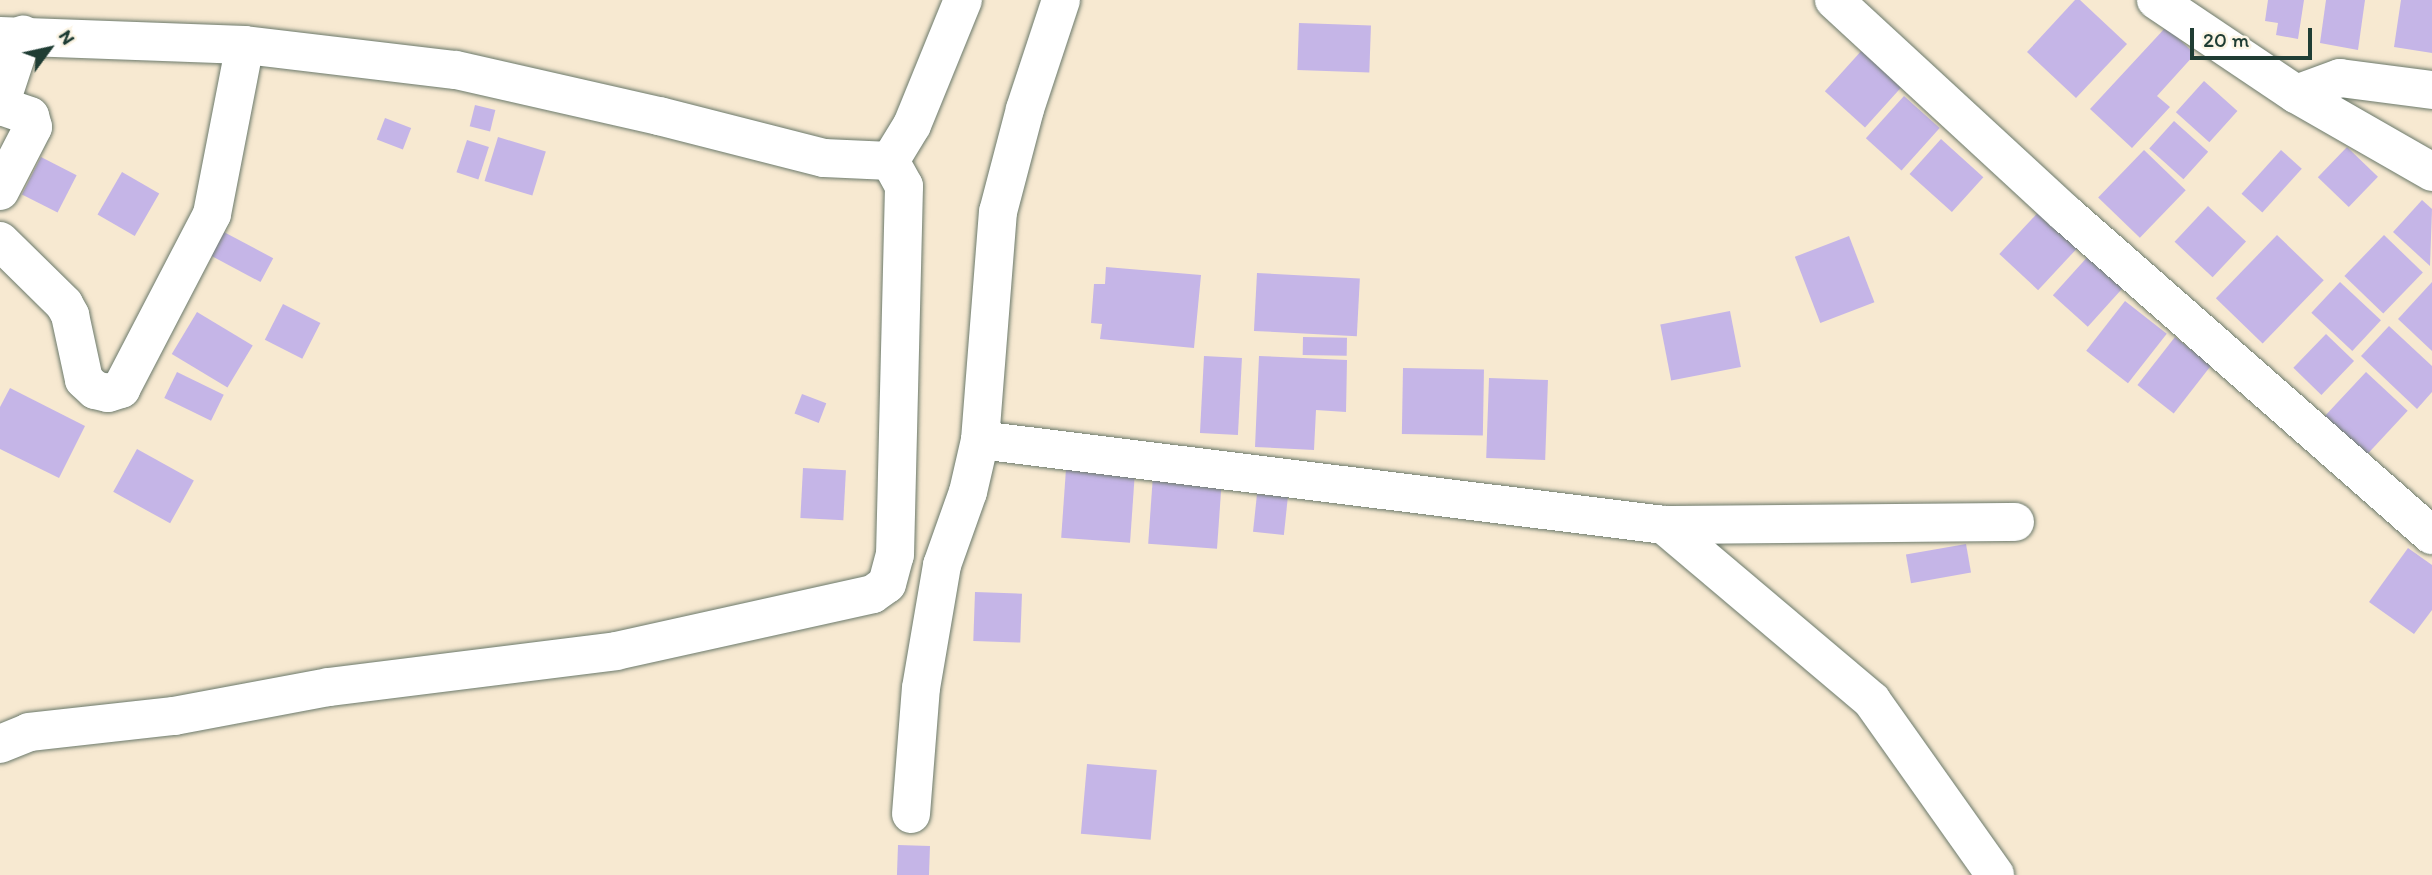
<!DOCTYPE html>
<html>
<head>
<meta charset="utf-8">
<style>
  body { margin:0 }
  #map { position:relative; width:2432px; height:875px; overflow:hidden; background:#f7e9d1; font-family:Itim,sans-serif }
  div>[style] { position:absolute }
  .building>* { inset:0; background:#c5b5e7; transform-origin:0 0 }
  .roads { filter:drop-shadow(0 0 2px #6b796b) drop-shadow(0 0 2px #6b796b) }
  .minor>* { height:38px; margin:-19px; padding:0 19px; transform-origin:19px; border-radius:19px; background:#fff }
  span { translate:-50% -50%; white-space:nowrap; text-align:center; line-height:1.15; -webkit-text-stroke:5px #fcf5e5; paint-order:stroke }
  .north { position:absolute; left:14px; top:14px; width:70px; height:70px; -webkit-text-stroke:5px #fcf5e5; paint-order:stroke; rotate:57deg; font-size:19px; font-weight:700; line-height:28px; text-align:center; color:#1f3d34 }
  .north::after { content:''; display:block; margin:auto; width:24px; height:32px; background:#1f3d34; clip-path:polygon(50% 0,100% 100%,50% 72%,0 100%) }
  .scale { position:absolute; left:2190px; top:28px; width:122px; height:32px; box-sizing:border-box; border:4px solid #1f3d34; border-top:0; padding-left:9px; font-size:21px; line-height:24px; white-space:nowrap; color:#1f3d34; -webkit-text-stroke:5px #fcf5e5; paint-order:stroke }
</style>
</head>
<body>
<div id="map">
  <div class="building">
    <i style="clip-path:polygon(2075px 0,2080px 0,2127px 44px,2076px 98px,2027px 52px)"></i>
    <i style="clip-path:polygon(2268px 0,2304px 0,2298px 39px,2276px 35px,2278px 23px,2265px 21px)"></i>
    <i style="clip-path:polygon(2326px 0,2365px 0,2358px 50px,2320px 43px)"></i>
    <i style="clip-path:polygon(2401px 0,2432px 0,2432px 53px,2394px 47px)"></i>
    <i style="left:1299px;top:23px;width:72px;height:47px;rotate:2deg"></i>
    <i style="clip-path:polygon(2166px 27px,2195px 54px,2157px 96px,2170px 107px,2132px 148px,2090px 109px)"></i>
    <i style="left:1863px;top:49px;width:54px;height:57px;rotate:42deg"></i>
    <i style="left:2204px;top:81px;width:45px;height:42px;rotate:42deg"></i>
    <i style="left:1904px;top:96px;width:48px;height:57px;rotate:42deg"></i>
    <i style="left:475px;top:105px;width:21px;height:22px;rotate:14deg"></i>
    <i style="left:385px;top:118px;width:28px;height:23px;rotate:21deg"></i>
    <i style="left:2174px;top:121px;width:46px;height:37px;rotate:42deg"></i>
    <i style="left:498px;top:137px;width:50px;height:46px;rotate:17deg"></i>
    <i style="left:1941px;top:139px;width:57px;height:47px;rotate:42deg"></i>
    <i style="left:467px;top:140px;width:23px;height:34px;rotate:18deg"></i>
    <i style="left:2347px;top:147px;width:43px;height:42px;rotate:44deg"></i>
    <i style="left:2144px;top:150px;width:58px;height:66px;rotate:44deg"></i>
    <i style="left:2281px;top:150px;width:28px;height:59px;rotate:42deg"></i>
    <i style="left:41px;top:157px;width:40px;height:42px;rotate:27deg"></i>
    <i style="left:122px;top:172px;width:43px;height:49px;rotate:30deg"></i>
    <i style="clip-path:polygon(2422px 200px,2432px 209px,2430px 266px,2393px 232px)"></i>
    <i style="left:2045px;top:205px;width:53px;height:67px;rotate:43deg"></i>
    <i style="left:2208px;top:206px;width:52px;height:49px;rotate:43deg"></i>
    <i style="left:222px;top:231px;width:58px;height:27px;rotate:28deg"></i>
    <i style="left:2277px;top:235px;width:65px;height:88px;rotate:44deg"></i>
    <i style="left:2384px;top:235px;width:54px;height:57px;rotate:44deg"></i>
    <i style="left:1849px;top:236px;width:71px;height:58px;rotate:69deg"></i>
    <i style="left:2091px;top:253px;width:47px;height:57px;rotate:42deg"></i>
    <i style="clip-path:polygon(1106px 267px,1201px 275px,1194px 348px,1100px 339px,1102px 324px,1091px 323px,1094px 284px,1105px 284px)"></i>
    <i style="left:1257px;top:273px;width:103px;height:58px;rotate:3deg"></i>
    <i style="left:2340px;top:282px;width:56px;height:42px;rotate:43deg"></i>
    <i style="clip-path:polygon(2432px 282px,2432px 351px,2398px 319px)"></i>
    <i style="left:2125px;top:301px;width:53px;height:63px;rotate:38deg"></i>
    <i style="left:283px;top:304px;width:42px;height:40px;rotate:27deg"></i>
    <i style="left:1730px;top:311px;width:57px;height:71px;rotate:79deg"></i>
    <i style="left:197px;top:312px;width:65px;height:49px;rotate:31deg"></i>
    <i style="clip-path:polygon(2389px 326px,2432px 366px,2432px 392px,2417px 409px,2361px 356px)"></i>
    <i style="left:2326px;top:334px;width:39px;height:47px;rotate:44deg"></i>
    <i style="left:1303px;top:337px;width:44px;height:18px;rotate:1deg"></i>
    <i style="left:2175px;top:337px;width:46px;height:61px;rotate:38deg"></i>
    <i style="left:1204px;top:356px;width:38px;height:77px;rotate:3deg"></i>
    <i style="clip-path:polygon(1259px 356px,1347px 360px,1346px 412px,1316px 410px,1314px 450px,1255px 447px)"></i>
    <i style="left:1403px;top:368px;width:81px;height:66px;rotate:1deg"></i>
    <i style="left:177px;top:372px;width:52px;height:29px;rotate:26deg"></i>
    <i style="left:2366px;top:372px;width:57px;height:62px;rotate:43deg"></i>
    <i style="left:1489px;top:378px;width:59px;height:80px;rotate:2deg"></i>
    <i style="clip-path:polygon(10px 388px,85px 426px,59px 478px,0 449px,0 407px)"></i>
    <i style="left:802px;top:394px;width:26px;height:21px;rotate:21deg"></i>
    <i style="left:137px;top:449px;width:65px;height:49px;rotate:29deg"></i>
    <i style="left:803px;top:468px;width:43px;height:50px;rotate:3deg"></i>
    <i style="left:1066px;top:469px;width:69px;height:69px;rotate:4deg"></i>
    <i style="left:1153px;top:475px;width:69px;height:69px;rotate:4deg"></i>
    <i style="left:1257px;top:494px;width:31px;height:38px;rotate:6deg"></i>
    <i style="left:1966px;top:544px;width:29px;height:61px;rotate:80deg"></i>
    <i style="clip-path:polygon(2408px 548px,2432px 565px,2432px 610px,2414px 634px,2369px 602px)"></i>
    <i style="left:975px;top:592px;width:47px;height:49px;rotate:2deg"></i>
    <i style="left:1087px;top:764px;width:70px;height:70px;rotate:5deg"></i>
    <i style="left:898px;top:845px;width:32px;height:30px;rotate:2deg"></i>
  </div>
  <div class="roads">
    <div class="minor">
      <i style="left:1834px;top:0;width:314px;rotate:42.7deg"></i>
      <i style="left:2065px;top:213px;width:488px;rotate:41.3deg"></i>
      <i style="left:2156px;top:0;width:169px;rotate:33.9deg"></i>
      <i style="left:2296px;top:94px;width:157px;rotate:29.8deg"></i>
      <i style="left:0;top:36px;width:245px;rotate:2.1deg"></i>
      <i style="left:245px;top:45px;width:212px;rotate:6.8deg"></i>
      <i style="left:456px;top:70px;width:208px;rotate:12.8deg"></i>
      <i style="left:659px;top:116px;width:170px;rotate:14.3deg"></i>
      <i style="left:824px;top:158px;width:66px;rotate:2.6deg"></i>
      <i style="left:890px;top:161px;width:42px;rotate:-58.6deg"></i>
      <i style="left:912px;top:125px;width:135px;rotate:-67.8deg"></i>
      <i style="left:2296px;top:94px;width:47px;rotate:-20deg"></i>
      <i style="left:2340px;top:78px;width:93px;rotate:7.4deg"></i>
      <i style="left:0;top:191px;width:72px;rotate:-62.7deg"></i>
      <i style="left:33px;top:127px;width:11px;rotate:-105deg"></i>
      <i style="left:30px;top:116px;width:28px;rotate:-161deg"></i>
      <i style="left:4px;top:107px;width:6px;rotate:-121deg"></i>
      <i style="left:1px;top:102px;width:71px;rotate:-71.8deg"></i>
      <i style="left:0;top:241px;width:90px;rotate:44.5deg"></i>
      <i style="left:64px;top:304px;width:13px;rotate:61deg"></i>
      <i style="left:70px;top:315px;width:66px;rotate:77.8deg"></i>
      <i style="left:84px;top:380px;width:15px;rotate:42deg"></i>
      <i style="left:95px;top:390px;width:13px;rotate:13deg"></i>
      <i style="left:108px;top:393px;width:14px;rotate:-17deg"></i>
      <i style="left:121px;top:389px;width:197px;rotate:-62.5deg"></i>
      <i style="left:212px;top:214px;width:172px;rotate:-79deg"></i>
      <i style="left:980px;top:440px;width:689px;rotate:7.08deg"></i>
      <i style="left:1664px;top:525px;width:272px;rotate:40.2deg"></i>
      <i style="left:1872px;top:701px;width:213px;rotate:54.7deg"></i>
      <i style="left:1664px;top:525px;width:351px;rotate:-0.5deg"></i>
      <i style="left:0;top:744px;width:31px;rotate:-22deg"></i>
      <i style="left:29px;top:732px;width:146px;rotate:-6.3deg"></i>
      <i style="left:174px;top:716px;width:158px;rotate:-10.6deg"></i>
      <i style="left:329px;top:687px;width:289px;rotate:-7.1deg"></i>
      <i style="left:616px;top:651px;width:263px;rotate:-12.5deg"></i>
      <i style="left:873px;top:594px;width:17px;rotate:-36deg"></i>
      <i style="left:887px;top:584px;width:30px;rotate:-75deg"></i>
      <i style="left:895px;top:555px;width:369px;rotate:-88.6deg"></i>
      <i style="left:904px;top:186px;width:29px;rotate:-119deg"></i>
      <i style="left:911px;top:814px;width:126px;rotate:-85.5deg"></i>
      <i style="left:921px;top:688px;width:125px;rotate:-80.3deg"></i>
      <i style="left:942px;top:565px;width:77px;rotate:-70.4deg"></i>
      <i style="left:968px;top:492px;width:53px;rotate:-77deg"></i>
      <i style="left:980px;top:440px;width:229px;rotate:-85.5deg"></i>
      <i style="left:998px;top:212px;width:106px;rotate:-75.3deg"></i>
      <i style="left:1025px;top:109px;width:115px;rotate:-71.7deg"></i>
    </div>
  </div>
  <div class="north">N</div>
  <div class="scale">20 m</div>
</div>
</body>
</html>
